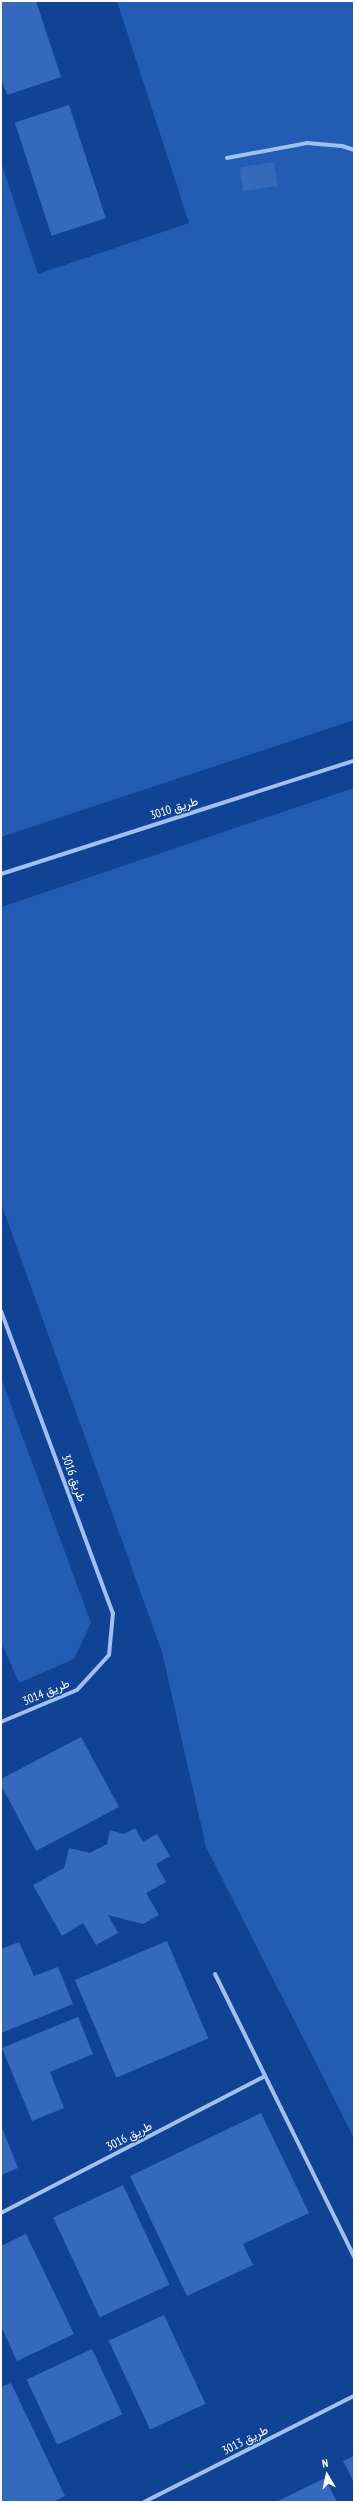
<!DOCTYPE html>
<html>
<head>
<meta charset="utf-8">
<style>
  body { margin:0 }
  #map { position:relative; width:355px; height:2503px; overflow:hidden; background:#114394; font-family:"PT Sans Narrow",Vazirmatn,sans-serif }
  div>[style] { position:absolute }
  .green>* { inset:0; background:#235cb3 }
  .building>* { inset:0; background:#356abb; transform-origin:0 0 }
  .street>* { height:4px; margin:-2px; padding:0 2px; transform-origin:2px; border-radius:2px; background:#9fc0f3 }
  span { translate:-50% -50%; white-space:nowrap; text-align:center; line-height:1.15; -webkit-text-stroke:3px #114394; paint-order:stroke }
  .street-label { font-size:12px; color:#fff }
  .frame { position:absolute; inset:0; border:2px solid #fff; pointer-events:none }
  .north { position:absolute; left:307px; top:2455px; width:40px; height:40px; -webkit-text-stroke:3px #114394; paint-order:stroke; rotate:351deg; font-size:11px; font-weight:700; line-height:16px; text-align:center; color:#fff }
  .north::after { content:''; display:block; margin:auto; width:14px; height:18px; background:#fff; clip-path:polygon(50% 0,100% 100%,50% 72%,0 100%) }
</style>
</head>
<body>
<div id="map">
  <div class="green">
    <i style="clip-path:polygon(117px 1px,354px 1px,354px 720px,1px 837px,1px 162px,38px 274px,189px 223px)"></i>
    <i style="clip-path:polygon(354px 788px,354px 2138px,206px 1847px,162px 1652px,1px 1203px,1px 907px)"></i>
    <i style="clip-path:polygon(1px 1378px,91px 1623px,74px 1659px,19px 1683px,1px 1642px)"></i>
  </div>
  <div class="building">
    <i style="clip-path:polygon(1px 1px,36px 1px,61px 77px,7px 95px,1px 78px)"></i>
    <i style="left:69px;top:105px;width:119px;height:57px;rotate:72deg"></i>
    <i style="left:274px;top:162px;width:24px;height:35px;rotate:81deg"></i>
    <i style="clip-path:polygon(81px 1737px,119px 1807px,36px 1851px,1px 1785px,1px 1779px)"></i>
    <i style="clip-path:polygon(135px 1828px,143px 1842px,157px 1834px,170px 1856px,156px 1864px,166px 1882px,146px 1893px,159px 1915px,143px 1924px,108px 1915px,118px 1933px,96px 1945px,83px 1923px,62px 1936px,33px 1885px,64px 1868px,69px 1848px,90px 1853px,107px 1844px,110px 1830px,124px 1834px)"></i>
    <i style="left:167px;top:1941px;width:106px;height:100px;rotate:67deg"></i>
    <i style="clip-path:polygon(19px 1942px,34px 1976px,58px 1967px,73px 2004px,1px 2033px,1px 1949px)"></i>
    <i style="clip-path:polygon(78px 2017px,93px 2054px,50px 2072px,64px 2108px,32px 2121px,2px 2048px)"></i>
    <i style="clip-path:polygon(261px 2113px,309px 2213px,243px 2244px,253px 2265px,187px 2296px,130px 2176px)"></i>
    <i style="clip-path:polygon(1px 2125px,18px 2168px,1px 2175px)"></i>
    <i style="left:123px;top:2185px;width:110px;height:77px;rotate:65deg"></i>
    <i style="clip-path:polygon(26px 2234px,74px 2334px,17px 2361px,1px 2326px,1px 2246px)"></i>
    <i style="left:164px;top:2315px;width:98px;height:61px;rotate:65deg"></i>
    <i style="left:92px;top:2349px;width:72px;height:72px;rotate:65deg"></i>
    <i style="clip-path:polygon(11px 2383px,65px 2496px,53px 2502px,1px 2502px,1px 2387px)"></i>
    <i style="clip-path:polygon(354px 2456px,354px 2482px,343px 2461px)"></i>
    <i style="clip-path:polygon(325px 2478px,337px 2502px,276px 2502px)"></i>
  </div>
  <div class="street">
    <i style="left:227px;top:158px;width:81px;rotate:-10.6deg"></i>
    <i style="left:307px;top:143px;width:35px;rotate:5deg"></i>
    <i style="left:342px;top:146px;width:13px;rotate:18deg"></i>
    <i style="left:1px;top:874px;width:371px;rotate:-17.8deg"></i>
    <i style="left:1px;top:1311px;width:322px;rotate:69.7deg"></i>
    <i style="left:113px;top:1613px;width:42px;rotate:95.4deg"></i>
    <i style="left:109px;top:1655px;width:47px;rotate:132.4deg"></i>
    <i style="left:77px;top:1690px;width:82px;rotate:157.2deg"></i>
    <i style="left:215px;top:1974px;width:315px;rotate:63.8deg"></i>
    <i style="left:1px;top:2213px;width:297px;rotate:-27.4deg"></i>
    <i style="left:144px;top:2502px;width:235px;rotate:-26.8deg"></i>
  </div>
  <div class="street-label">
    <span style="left:174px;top:808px;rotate:-18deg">طريق 3010</span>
    <span style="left:74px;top:1478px;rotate:70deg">طريق 3016</span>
    <span style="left:46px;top:1692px;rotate:-23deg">طريق 3014</span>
    <span style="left:129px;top:2136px;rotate:-27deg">طريق 3016</span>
    <span style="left:245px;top:2440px;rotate:-27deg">طريق 3013</span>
  </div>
  <div class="frame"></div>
  <div class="north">N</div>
</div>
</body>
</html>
